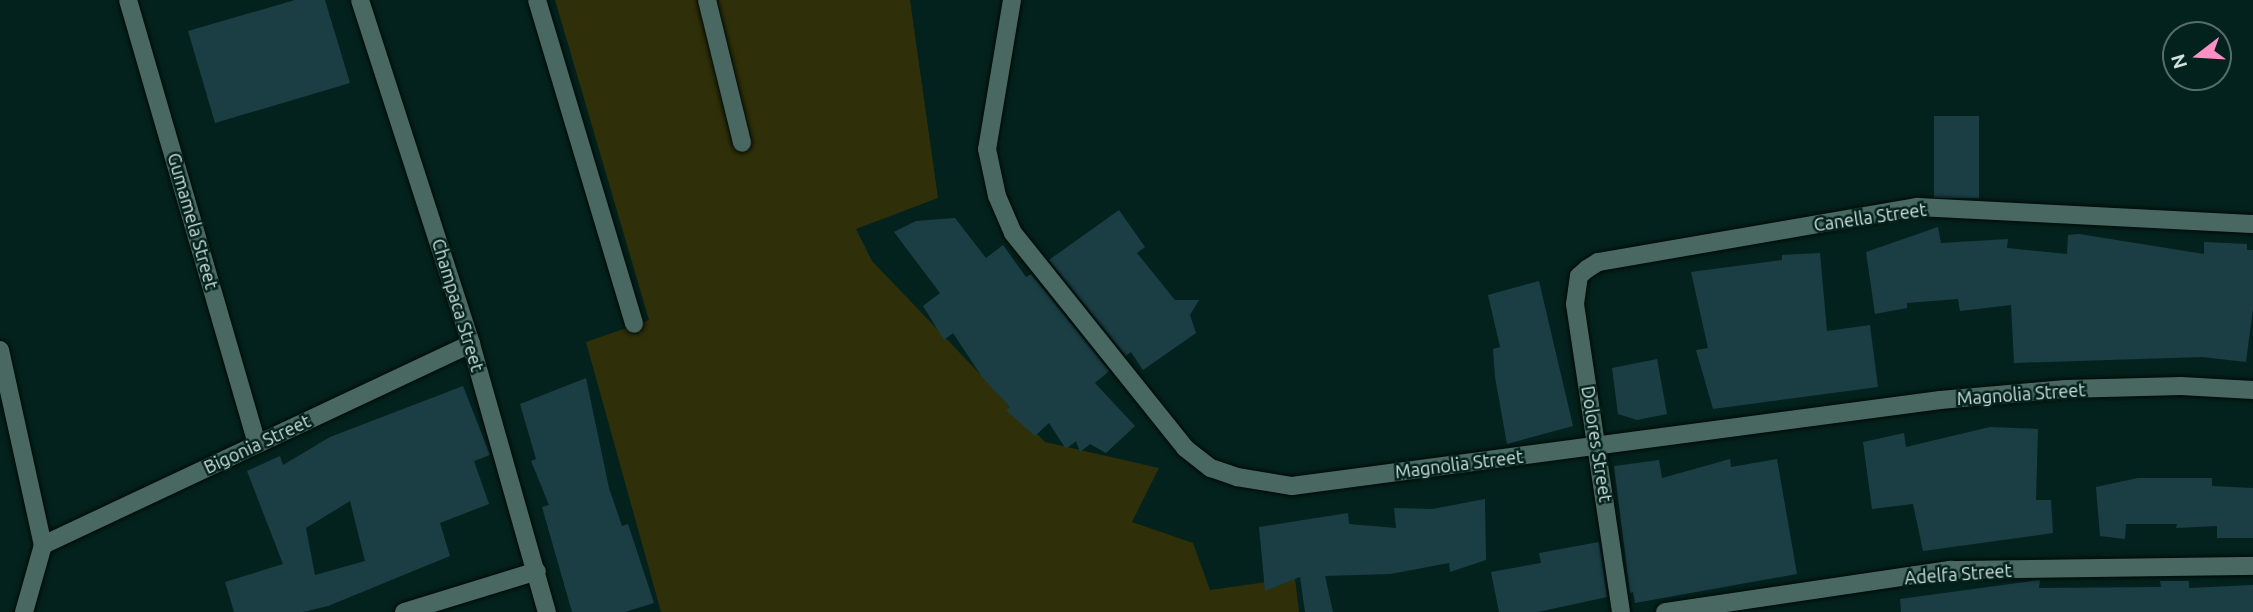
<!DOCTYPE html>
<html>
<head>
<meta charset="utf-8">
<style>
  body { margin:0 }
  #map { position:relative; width:2253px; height:612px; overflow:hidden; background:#04221d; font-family:Ubuntu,sans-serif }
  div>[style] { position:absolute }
  .green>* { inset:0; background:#2f2f09 }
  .building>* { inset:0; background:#1b3e45; transform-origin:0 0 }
  .roads { filter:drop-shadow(0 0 2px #000a07) drop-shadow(0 0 2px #000a07) }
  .street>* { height:18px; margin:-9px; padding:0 9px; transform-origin:9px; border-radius:9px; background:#496861 }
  span { translate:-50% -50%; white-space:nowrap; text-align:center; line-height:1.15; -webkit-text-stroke:5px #04221d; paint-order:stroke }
  .street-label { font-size:18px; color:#d0e1dd }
  .north { position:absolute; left:2162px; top:21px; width:70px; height:70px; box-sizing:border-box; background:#04221d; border:2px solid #566e6a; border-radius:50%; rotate:253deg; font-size:19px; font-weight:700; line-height:28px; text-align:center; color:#d0e1dd }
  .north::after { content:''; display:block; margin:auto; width:24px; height:32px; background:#fc8fc3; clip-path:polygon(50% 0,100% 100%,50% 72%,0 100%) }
</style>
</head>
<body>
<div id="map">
  <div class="green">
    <i style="clip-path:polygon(555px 0,910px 0,938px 198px,856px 229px,872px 261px,1045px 442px,1159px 468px,1132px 522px,1193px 543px,1210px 590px,1295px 578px,1299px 612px,661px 612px,586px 342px,649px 320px)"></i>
  </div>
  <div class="building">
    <i style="clip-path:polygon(295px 0,325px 0,350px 83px,215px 123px,188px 31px)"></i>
    <i style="left:1979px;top:116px;width:82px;height:45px;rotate:90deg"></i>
    <i style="clip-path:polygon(1119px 210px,1145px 247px,1137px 253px,1175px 300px,1199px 300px,1190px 315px,1196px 333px,1143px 370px,1131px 352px,1126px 356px,1049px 260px)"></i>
    <i style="clip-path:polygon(955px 218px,986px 258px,1003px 245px,1026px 277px,1031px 274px,1109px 371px,1095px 383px,1135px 426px,1106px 453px,1090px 444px,1080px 452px,1076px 441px,1066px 449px,1049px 423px,1035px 436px,1006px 410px,1010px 407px,982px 377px,953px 333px,944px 340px,923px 306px,940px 293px,894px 232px,916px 221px)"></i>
    <i style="clip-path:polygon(1938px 227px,1941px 243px,2008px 239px,2007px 248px,2067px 254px,2068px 235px,2079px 234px,2204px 254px,2204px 242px,2247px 244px,2247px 250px,2253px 250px,2253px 309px,2246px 362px,2202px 357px,2014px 363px,2011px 305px,1960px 311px,1958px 299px,1907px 303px,1907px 308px,1875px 314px,1866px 252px)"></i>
    <i style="clip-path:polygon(1820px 253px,1827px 331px,1870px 325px,1878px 387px,1713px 409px,1696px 350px,1708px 348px,1691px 272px,1782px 260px,1782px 255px)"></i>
    <i style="clip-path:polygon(1539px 281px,1573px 426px,1507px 444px,1495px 377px,1493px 349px,1500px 347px,1488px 295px)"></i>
    <i style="clip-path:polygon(1657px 359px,1667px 414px,1637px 420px,1618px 414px,1612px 368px)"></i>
    <i style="clip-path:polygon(586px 378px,609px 488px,622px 526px,628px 524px,654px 603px,625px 612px,572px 612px,542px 507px,549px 505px,531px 461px,536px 459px,520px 404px)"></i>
    <i style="clip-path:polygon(evenodd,463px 386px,490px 455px,474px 461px,489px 504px,440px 523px,450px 556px,328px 606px,303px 612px,234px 612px,225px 582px,283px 564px,247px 471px,280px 456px,283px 465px,330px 437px,463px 386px,350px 501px,365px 561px,315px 575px,306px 528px,350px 501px)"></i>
    <i style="clip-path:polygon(1990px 427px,2038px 429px,2036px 500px,2051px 500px,2053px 533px,1923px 551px,1913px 504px,1872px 509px,1863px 442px,1904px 433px,1906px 447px)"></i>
    <i style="clip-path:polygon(1730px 459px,1731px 467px,1777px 459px,1797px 574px,1635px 603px,1633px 592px,1630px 593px,1614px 466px,1659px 460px,1662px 478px)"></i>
    <i style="clip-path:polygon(2138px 478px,2212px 478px,2212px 486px,2253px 488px,2253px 538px,2217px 538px,2217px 526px,2176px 528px,2177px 524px,2126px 524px,2125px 539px,2100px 536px,2096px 487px)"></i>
    <i style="clip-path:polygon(1485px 499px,1486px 560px,1450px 572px,1449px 563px,1390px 574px,1325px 576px,1333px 612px,1305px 612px,1300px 577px,1265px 591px,1259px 527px,1348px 513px,1349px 524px,1396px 528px,1394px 508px,1432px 509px)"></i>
    <i style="clip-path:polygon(1599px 542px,1607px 597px,1538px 612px,1499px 612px,1491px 572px,1541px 563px,1539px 553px)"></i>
    <i style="clip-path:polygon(2040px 580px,2039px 588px,2161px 587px,2160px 581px,2189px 581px,2189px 588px,2253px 585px,2253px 612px,1901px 612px,1900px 599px)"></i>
  </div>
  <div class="roads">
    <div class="street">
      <i style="left:128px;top:0;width:461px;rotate:73.8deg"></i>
      <i style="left:360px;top:0;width:361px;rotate:72.1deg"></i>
      <i style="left:471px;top:344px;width:279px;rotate:74.2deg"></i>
      <i style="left:537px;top:0;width:338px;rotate:73.3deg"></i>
      <i style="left:707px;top:0;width:147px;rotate:76.2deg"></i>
      <i style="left:1012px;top:0;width:151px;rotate:99.5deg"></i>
      <i style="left:987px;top:149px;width:48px;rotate:78deg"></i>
      <i style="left:997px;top:196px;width:40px;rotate:66.6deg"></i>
      <i style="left:1013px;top:233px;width:275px;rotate:51.3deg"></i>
      <i style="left:1185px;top:448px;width:33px;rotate:38deg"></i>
      <i style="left:1211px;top:468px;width:28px;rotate:19deg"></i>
      <i style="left:1237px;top:477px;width:56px;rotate:9.3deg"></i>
      <i style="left:1292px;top:486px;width:654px;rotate:-7.56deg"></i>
      <i style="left:1940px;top:400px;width:126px;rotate:-5deg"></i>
      <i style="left:2066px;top:389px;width:115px;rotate:-1.5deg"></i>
      <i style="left:2181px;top:386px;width:72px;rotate:3.2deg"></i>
      <i style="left:0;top:350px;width:200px;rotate:77.6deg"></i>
      <i style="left:43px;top:545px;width:70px;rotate:105.8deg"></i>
      <i style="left:43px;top:545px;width:473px;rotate:-25.2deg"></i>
      <i style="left:404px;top:612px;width:139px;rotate:-17.1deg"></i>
      <i style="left:1621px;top:612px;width:311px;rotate:-98.5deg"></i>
      <i style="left:1575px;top:304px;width:28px;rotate:-82deg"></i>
      <i style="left:1579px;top:276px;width:11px;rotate:-41deg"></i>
      <i style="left:1587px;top:269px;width:13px;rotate:-32deg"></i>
      <i style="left:1598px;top:262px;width:324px;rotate:-9.8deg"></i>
      <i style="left:1917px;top:207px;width:336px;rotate:2.9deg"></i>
      <i style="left:1665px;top:612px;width:289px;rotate:-8.4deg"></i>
      <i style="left:1951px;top:570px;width:302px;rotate:-0.8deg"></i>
    </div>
  </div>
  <div class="street-label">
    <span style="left:1870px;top:217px;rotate:-8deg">Canella Street</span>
    <span style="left:193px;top:221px;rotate:74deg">Gumamela Street</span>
    <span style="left:458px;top:305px;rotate:73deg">Champaca Street</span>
    <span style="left:2021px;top:394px;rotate:-4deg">Magnolia Street</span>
    <span style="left:257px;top:444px;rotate:-25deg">Bigonia Street</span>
    <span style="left:1597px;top:444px;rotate:81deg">Dolores Street</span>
    <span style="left:1459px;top:464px;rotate:-7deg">Magnolia Street</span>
    <span style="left:1958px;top:574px;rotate:-4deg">Adelfa Street</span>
  </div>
  <div class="north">N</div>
</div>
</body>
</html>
